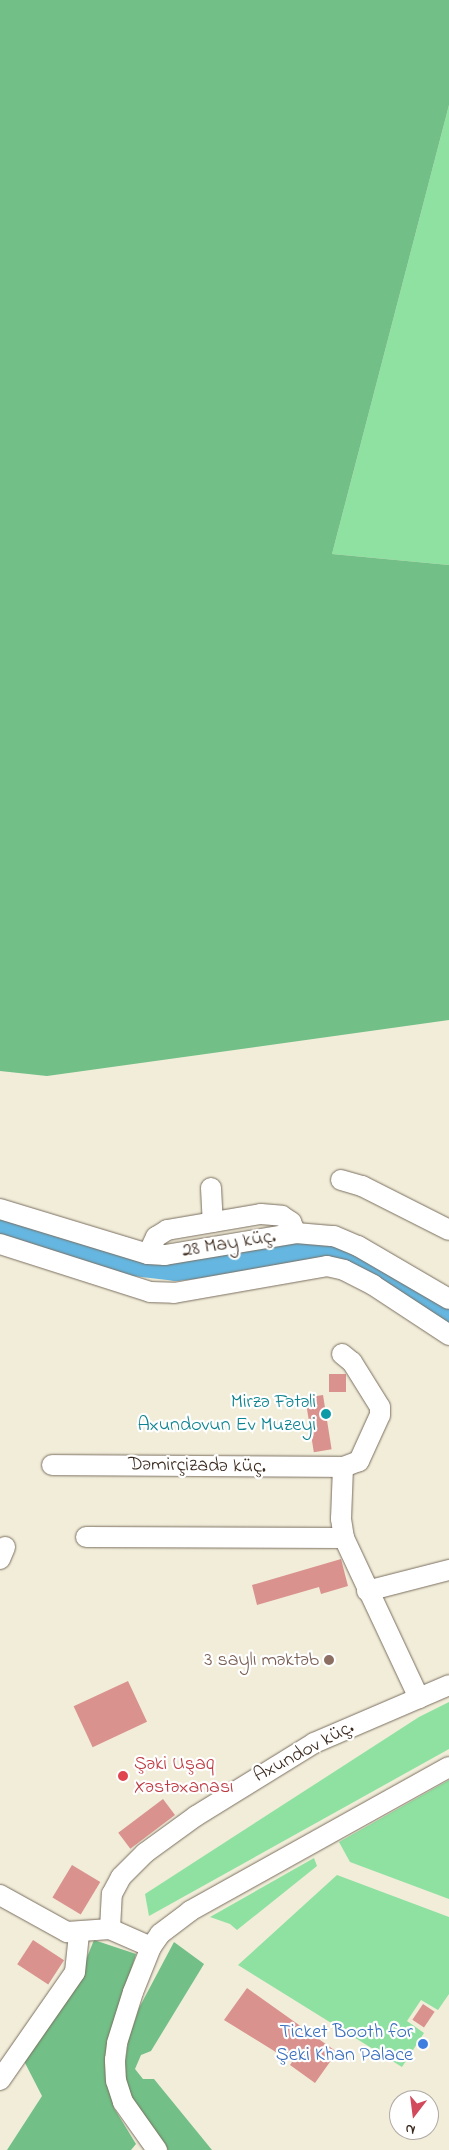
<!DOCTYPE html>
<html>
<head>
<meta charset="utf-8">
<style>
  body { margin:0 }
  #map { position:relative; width:449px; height:2150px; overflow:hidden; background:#f1edd9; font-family:"Indie Flower",sans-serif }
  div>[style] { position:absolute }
  .green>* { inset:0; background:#8ee1a1 }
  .forest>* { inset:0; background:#72bf87 }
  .river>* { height:30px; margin:-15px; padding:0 15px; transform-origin:15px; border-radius:15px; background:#65b6e0 }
  .building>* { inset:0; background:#da928e; transform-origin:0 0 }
  .roads { filter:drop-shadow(0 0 1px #7b6e5f) drop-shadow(0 0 1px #7b6e5f) }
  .minor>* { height:20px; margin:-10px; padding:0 10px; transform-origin:10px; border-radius:10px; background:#fff }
  .dots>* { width:14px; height:14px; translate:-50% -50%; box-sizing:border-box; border:2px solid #fff; border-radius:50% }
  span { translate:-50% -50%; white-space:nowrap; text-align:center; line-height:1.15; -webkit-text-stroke:4.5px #fff; paint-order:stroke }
  .street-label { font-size:20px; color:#3b2a1e }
  .culture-label { font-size:20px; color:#0d838f }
  .right { translate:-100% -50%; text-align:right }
  .education-label { font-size:20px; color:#785e54 }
  .health-label { font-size:20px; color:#be3a42 }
  .left { translate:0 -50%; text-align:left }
  .shop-label { font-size:20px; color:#366cbe }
  .north { position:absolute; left:389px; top:2090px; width:50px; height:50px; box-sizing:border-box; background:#fff; border:1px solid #b1aaa5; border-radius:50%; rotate:195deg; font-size:14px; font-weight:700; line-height:20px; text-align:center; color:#3b2a1e }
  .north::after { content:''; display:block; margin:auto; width:18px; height:22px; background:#d1495b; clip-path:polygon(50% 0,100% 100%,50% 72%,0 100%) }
</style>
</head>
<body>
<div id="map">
  <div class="green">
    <i style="clip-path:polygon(449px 105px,449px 565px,332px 554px)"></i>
    <i style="clip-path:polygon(449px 1702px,449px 1749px,149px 1916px,145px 1894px,419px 1717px)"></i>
    <i style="clip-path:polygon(449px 1780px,449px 1899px,350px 1862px,339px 1842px)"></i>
    <i style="clip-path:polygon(314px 1858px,317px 1866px,237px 1930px,230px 1924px,210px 1917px)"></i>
    <i style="clip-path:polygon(337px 1875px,449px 1917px,449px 1994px,438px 2010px,421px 2000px,407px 2021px,424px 2033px,402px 2067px,238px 1965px)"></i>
  </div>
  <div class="forest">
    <i style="clip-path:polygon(0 0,449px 0,449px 105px,332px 554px,449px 565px,449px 1020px,47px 1076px,0 1071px)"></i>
    <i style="clip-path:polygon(94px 1940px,136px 1954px,109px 2044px,107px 2078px,114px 2108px,136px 2144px,131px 2150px,7px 2150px,42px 2096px,24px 2061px,72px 1994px)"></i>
    <i style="clip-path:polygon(174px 1942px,204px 1964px,151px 2051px,141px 2055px,135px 2069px,143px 2079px,154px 2079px,212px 2150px,168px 2150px,131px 2100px,124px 2072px,128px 2041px,139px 2008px)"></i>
  </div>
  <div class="river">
    <i style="left:0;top:1225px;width:131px;rotate:15.5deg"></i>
    <i style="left:126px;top:1260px;width:50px;rotate:6.8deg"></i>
    <i style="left:176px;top:1266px;width:147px;rotate:-6.3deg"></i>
    <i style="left:322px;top:1250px;width:51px;rotate:19.5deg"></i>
    <i style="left:370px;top:1267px;width:93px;rotate:31.8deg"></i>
  </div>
  <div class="building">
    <i style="left:329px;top:1374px;width:17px;height:18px"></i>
    <i style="left:323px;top:1395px;width:55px;height:18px;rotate:81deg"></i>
    <i style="clip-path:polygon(341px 1559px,348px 1586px,321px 1594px,319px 1587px,257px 1605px,252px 1585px)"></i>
    <i style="left:128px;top:1681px;width:45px;height:60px;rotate:65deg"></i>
    <i style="left:163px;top:1799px;width:20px;height:56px;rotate:53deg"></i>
    <i style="left:72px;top:1865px;width:33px;height:38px;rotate:31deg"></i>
    <i style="left:33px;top:1940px;width:37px;height:29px;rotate:33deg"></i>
    <i style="clip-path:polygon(247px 1988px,337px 2052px,315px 2083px,290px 2065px,292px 2062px,224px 2020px)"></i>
    <i style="left:423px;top:2004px;width:14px;height:19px;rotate:34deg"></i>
  </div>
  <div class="roads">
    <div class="minor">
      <i style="left:341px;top:1180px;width:22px;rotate:16deg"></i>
      <i style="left:362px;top:1186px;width:97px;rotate:26.8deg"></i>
      <i style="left:211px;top:1188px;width:34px;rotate:87deg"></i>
      <i style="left:0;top:1209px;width:155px;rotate:16.9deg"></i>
      <i style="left:148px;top:1254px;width:17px;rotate:3deg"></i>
      <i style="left:165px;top:1255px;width:133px;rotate:-9.5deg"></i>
      <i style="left:296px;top:1233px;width:38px;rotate:5deg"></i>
      <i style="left:334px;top:1236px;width:26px;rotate:23deg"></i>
      <i style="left:358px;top:1246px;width:105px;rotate:30.2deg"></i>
      <i style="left:0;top:1244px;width:157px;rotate:17.7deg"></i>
      <i style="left:150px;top:1292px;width:24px;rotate:2deg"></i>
      <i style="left:174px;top:1293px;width:155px;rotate:-10deg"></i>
      <i style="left:327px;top:1266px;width:17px;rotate:13deg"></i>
      <i style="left:344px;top:1270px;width:33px;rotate:27deg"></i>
      <i style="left:373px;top:1285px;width:91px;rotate:33.3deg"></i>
      <i style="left:148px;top:1254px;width:19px;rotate:-65deg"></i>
      <i style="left:156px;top:1237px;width:13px;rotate:-32deg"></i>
      <i style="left:167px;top:1230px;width:95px;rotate:-9.7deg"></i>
      <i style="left:261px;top:1214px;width:21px;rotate:5deg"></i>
      <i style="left:282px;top:1216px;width:11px;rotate:34deg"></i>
      <i style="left:291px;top:1222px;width:12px;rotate:66deg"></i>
      <i style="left:342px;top:1354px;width:13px;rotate:39deg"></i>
      <i style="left:352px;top:1362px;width:53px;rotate:58.1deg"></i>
      <i style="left:380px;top:1407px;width:8px;rotate:90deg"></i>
      <i style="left:380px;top:1415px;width:51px;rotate:114.5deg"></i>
      <i style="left:359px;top:1461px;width:17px;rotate:159deg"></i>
      <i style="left:343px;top:1467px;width:52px;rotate:92.2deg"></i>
      <i style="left:341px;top:1519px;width:19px;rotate:81deg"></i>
      <i style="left:344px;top:1538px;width:177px;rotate:64.9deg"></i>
      <i style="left:52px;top:1465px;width:291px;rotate:0.4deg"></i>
      <i style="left:86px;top:1537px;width:258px;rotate:0.2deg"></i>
      <i style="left:0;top:1559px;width:13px;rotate:-67deg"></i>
      <i style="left:367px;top:1591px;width:85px;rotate:-14.4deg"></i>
      <i style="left:0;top:1895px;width:77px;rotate:28.9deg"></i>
      <i style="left:67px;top:1932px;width:43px;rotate:-4deg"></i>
      <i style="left:110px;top:1929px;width:45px;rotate:23.7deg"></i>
      <i style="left:110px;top:1929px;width:35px;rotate:-87deg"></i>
      <i style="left:112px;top:1894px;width:19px;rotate:-62deg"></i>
      <i style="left:121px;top:1877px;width:34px;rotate:-45deg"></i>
      <i style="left:145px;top:1853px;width:63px;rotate:-36deg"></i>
      <i style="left:196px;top:1816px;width:139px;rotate:-31.7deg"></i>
      <i style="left:314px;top:1743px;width:147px;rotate:-23.2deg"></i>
      <i style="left:0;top:2080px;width:131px;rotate:-55.2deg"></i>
      <i style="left:75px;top:1972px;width:39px;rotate:-84deg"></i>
      <i style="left:157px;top:2150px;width:59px;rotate:-125.3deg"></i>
      <i style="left:123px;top:2102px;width:22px;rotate:-108deg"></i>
      <i style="left:116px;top:2081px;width:21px;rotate:-93deg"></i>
      <i style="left:115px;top:2060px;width:17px;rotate:-83deg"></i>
      <i style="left:117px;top:2043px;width:53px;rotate:-72.6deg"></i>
      <i style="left:133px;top:1992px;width:48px;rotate:-68.2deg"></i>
      <i style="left:151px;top:1947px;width:16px;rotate:-55deg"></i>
      <i style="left:160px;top:1934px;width:38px;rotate:-37deg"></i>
      <i style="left:190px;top:1911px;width:296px;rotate:-29.1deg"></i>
    </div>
  </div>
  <div class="dots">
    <i style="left:326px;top:1414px;background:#0f9aa8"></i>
    <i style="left:329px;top:1660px;background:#8d6e63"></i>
    <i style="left:123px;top:1776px;background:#e0444e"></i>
    <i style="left:423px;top:2044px;background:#3f7fe0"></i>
  </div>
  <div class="street-label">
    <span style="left:229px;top:1244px;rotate:-9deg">28 May küç.</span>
    <span style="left:197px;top:1466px;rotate:1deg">Dəmirçizadə küç.</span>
    <span style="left:304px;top:1752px;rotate:-28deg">Axundov küç.</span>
  </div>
  <div class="culture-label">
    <span class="right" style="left:316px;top:1414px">Mirzə Fətəli<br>Axundovun Ev Muzeyi</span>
  </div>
  <div class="education-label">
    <span class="right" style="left:319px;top:1660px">3 saylı məktəb</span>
  </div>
  <div class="health-label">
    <span class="left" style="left:134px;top:1776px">Şəki Uşaq<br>Xəstəxanası</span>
  </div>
  <div class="shop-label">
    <span class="right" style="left:413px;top:2044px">Ticket Booth for<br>Şeki Khan Palace</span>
  </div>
  <div class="north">N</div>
</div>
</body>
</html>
